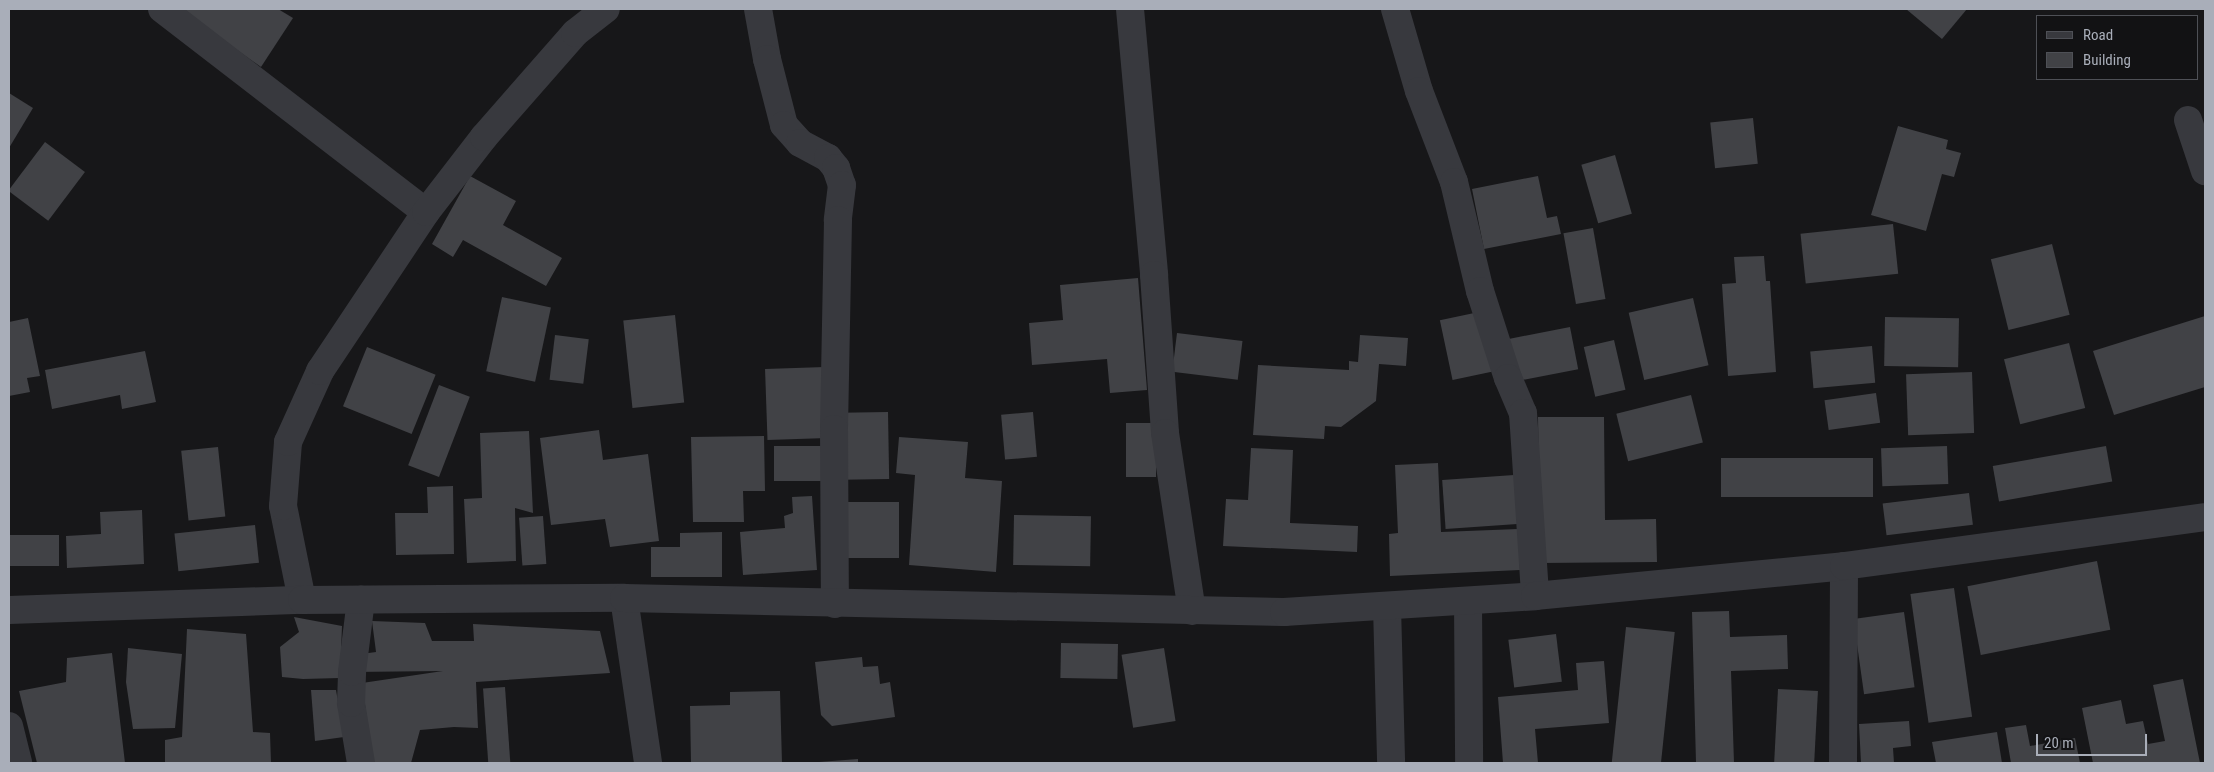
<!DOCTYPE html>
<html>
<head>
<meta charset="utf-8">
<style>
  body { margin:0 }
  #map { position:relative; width:2214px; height:772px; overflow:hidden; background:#171719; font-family:"Roboto Condensed",sans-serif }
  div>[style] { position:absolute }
  .building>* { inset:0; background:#414246; transform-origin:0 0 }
  .minor>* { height:28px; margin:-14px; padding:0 14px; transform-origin:14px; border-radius:14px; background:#38393e }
  .tertiary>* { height:28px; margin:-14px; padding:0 14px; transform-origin:14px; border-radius:14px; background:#38393e }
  span { translate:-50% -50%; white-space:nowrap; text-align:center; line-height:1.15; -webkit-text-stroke:4px #121214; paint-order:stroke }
  .frame { position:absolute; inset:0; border:10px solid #a9aeb9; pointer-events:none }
  .legend { position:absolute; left:2036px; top:15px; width:162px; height:65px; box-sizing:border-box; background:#121214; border:1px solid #4e5056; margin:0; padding:6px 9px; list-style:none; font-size:15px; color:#a9aeb9 }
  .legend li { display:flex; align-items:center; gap:10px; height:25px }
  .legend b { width:25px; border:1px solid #4e5056 }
  .scale { position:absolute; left:2036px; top:734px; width:111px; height:22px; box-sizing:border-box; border:2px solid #a9aeb9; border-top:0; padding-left:6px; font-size:15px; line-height:18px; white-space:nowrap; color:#a9aeb9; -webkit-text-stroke:4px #121214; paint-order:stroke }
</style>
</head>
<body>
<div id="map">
  <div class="building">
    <i style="clip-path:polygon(179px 9px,278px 9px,293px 18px,261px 67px)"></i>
    <i style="clip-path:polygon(1906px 9px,1967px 9px,1942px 39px)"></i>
    <i style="clip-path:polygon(9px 93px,33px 108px,9px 148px)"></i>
    <i style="left:1753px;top:118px;width:46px;height:43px;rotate:84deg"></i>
    <i style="clip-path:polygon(1898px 126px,1948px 140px,1946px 149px,1961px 153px,1954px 177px,1942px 174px,1926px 231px,1871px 215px)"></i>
    <i style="left:45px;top:142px;width:50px;height:61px;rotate:37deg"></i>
    <i style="left:1615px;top:155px;width:61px;height:35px;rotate:74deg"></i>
    <i style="clip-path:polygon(470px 176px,516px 201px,503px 225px,562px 258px,546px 286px,463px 240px,453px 257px,432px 244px)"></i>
    <i style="clip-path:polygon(1538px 176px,1547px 218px,1557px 216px,1561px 234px,1484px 249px,1472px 189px)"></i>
    <i style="left:1893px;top:224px;width:50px;height:93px;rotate:84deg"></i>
    <i style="left:1593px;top:228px;width:72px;height:30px;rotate:80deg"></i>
    <i style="left:2052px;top:244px;width:73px;height:63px;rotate:76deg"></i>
    <i style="clip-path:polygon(1764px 256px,1766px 281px,1770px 281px,1776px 372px,1728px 376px,1722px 284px,1736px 283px,1734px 257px)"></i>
    <i style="clip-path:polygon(1138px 278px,1147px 390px,1110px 393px,1107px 359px,1032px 365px,1029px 323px,1063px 320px,1060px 285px)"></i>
    <i style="left:502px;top:297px;width:50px;height:76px;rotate:12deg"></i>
    <i style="left:1693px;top:298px;width:69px;height:66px;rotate:77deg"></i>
    <i style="left:1479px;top:312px;width:61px;height:40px;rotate:78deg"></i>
    <i style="left:675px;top:315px;width:88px;height:52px;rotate:84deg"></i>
    <i style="clip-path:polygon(2205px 316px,2205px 387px,2114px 415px,2093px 351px)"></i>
    <i style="left:1885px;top:317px;width:74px;height:49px;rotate:1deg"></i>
    <i style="clip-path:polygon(28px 318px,40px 376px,27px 378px,30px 392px,9px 396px,9px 322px)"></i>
    <i style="left:1570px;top:327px;width:43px;height:65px;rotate:79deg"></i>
    <i style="left:1177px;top:333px;width:66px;height:39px;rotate:7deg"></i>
    <i style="left:555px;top:335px;width:34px;height:45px;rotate:7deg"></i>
    <i style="clip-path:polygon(1360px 335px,1408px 338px,1406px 366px,1379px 364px,1376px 401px,1341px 427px,1325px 426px,1324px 439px,1253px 435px,1258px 365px,1349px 370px,1349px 361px,1358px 362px)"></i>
    <i style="left:1614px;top:340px;width:51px;height:31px;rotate:77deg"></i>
    <i style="left:2069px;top:343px;width:67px;height:67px;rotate:76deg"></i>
    <i style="left:1872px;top:346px;width:37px;height:62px;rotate:85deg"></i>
    <i style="left:367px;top:347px;width:74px;height:64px;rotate:22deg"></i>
    <i style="clip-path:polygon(145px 351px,156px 402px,122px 409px,120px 395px,52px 409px,45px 370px)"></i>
    <i style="left:825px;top:367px;width:71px;height:60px;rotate:88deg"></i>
    <i style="left:1972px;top:372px;width:61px;height:66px;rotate:88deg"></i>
    <i style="left:439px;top:385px;width:33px;height:86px;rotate:21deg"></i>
    <i style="left:1876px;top:393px;width:30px;height:52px;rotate:82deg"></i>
    <i style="left:1691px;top:395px;width:49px;height:77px;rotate:76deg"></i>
    <i style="left:888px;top:412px;width:67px;height:47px;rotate:89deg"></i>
    <i style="left:1033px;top:412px;width:45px;height:32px;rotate:85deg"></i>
    <i style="clip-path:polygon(1538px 417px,1604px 417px,1605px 520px,1656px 519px,1657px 562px,1540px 563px)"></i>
    <i style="left:1126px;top:423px;width:30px;height:54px"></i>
    <i style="clip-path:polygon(599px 430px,603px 460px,648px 454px,659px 541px,610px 547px,605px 519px,551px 525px,540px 438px)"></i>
    <i style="clip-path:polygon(529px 431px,533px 513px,515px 508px,516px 561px,467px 563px,464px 499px,482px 498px,480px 433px)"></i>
    <i style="clip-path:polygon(764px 436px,765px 491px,743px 491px,744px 522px,693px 522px,691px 437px)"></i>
    <i style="clip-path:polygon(899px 437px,968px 442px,965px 478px,1002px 481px,996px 572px,909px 565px,915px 475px,896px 473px)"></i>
    <i style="left:827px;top:446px;width:35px;height:53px;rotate:90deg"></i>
    <i style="left:1947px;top:446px;width:38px;height:66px;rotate:88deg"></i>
    <i style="left:2106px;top:446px;width:36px;height:115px;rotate:80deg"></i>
    <i style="left:218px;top:447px;width:70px;height:37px;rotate:84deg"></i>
    <i style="clip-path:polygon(1251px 448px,1293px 450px,1290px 523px,1358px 526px,1357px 552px,1223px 546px,1226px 499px,1248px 500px)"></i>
    <i style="left:1873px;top:458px;width:39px;height:152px;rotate:90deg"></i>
    <i style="clip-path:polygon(1438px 463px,1441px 532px,1518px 529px,1520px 570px,1390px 576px,1389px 534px,1398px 533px,1395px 465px)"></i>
    <i style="left:1514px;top:475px;width:49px;height:72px;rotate:86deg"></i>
    <i style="clip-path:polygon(453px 486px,454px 554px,396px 555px,395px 513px,428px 513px,427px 487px)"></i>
    <i style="left:1969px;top:493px;width:32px;height:87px;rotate:83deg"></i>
    <i style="clip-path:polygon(812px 496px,817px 570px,743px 575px,740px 532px,785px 528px,784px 516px,793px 513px,792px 497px)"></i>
    <i style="left:842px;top:502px;width:57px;height:56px"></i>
    <i style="clip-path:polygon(142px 510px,144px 564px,67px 568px,66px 536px,101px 534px,100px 512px)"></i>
    <i style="left:1014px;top:515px;width:77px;height:50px;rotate:1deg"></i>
    <i style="left:543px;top:516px;width:48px;height:24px;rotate:86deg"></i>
    <i style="left:255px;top:525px;width:38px;height:81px;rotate:84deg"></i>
    <i style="clip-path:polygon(722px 532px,722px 577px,651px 577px,651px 547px,680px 547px,680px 533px)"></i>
    <i style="left:9px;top:535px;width:50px;height:31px"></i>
    <i style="left:2097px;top:561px;width:70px;height:132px;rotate:79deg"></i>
    <i style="left:1954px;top:588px;width:130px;height:44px;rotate:82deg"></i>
    <i style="clip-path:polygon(1729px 611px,1730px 637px,1787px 635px,1788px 669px,1731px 671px,1734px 763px,1696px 763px,1692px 612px)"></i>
    <i style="left:1904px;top:612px;width:76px;height:51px;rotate:82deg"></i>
    <i style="clip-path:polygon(294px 617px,342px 626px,340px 678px,303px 679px,282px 677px,280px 647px,299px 632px)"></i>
    <i style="clip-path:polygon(372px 621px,425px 623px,432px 641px,474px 641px,473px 624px,600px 631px,610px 673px,476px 682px,478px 728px,454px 727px,420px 730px,411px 763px,373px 763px,362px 683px,443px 671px,352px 672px,354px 655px,376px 652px)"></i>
    <i style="left:1626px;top:627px;width:49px;height:137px;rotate:6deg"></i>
    <i style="clip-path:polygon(187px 629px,246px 634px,253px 732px,270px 733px,271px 763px,165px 763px,165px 740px,182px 737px)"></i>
    <i style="left:1556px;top:634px;width:48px;height:48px;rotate:83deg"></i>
    <i style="left:1061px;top:643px;width:57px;height:35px;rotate:1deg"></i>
    <i style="clip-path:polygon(128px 648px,182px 654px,175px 728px,133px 729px,126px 682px)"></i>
    <i style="left:1164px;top:648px;width:74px;height:43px;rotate:81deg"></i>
    <i style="clip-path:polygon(112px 653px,125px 763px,37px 763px,19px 691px,66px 682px,67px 658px)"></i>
    <i style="clip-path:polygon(862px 657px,863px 667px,878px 666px,880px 684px,890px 682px,895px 717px,832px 726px,821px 715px,815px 662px)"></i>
    <i style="clip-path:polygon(1604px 661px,1609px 723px,1535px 729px,1538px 763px,1503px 763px,1498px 697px,1578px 690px,1576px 663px)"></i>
    <i style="clip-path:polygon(2183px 679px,2200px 763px,2093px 763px,2082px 708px,2121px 700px,2126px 724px,2143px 721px,2148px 744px,2165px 741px,2153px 685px)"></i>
    <i style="left:505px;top:687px;width:76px;height:22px;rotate:86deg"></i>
    <i style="left:1778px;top:689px;width:40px;height:74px;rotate:3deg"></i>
    <i style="clip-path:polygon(311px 690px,336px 690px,344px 737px,315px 741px)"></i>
    <i style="clip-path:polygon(780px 691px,782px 763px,691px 763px,690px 706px,730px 705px,730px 692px)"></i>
    <i style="clip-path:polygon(1909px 721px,1911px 746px,1893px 748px,1894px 763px,1861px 763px,1859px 724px)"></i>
    <i style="clip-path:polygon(2026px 725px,2030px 746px,2075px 738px,2080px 763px,2011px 763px,2005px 728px)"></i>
    <i style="clip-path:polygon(1997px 732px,2002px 763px,1936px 763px,1932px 742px)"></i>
    <i style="clip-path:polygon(858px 759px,858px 763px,819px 763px,819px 762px)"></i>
  </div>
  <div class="minor">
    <i style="left:162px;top:9px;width:333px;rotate:37.6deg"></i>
    <i style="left:758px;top:9px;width:51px;rotate:79.8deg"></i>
    <i style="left:767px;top:59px;width:68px;rotate:75.6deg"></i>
    <i style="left:784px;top:125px;width:24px;rotate:48deg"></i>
    <i style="left:800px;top:143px;width:32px;rotate:28deg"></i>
    <i style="left:828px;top:158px;width:13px;rotate:51deg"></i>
    <i style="left:836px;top:168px;width:18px;rotate:71deg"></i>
    <i style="left:842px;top:185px;width:35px;rotate:97deg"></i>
    <i style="left:838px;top:220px;width:209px;rotate:91.1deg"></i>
    <i style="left:834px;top:429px;width:175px;rotate:89.7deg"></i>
    <i style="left:1130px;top:9px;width:267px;rotate:84.8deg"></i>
    <i style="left:1154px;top:275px;width:158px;rotate:86deg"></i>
    <i style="left:1165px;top:433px;width:180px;rotate:81.4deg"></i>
    <i style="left:1395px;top:9px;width:85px;rotate:73.7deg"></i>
    <i style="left:1419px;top:91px;width:97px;rotate:69deg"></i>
    <i style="left:1454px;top:182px;width:112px;rotate:76.6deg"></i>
    <i style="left:1480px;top:291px;width:91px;rotate:72.2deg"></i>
    <i style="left:1508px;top:378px;width:38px;rotate:67deg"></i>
    <i style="left:1523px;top:413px;width:183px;rotate:86.2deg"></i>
    <i style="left:2188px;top:120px;width:54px;rotate:71.6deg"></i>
    <i style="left:624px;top:598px;width:167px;rotate:81.7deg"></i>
    <i style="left:302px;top:600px;width:96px;rotate:-101.4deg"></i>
    <i style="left:283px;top:506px;width:64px;rotate:-85.5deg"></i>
    <i style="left:288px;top:442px;width:78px;rotate:-65.7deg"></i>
    <i style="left:320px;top:371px;width:191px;rotate:-56.3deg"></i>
    <i style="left:426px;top:212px;width:95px;rotate:-52.3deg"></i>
    <i style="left:484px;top:137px;width:138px;rotate:-48.8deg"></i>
    <i style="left:575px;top:33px;width:39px;rotate:-38deg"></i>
    <i style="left:1468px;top:602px;width:161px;rotate:89.6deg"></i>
    <i style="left:1387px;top:606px;width:157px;rotate:88.5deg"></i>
    <i style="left:9px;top:726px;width:38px;rotate:76deg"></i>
    <i style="left:361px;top:763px;width:61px;rotate:-99.5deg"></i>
    <i style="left:351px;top:703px;width:31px;rotate:-88deg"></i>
    <i style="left:352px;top:672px;width:73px;rotate:-82.9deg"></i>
    <i style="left:1843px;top:763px;width:197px;rotate:-89.7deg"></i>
  </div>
  <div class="tertiary">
    <i style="left:9px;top:610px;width:293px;rotate:-2deg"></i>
    <i style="left:302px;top:600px;width:322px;rotate:-0.4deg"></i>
    <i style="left:624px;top:598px;width:660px;rotate:1.22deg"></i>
    <i style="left:1284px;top:612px;width:252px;rotate:-3.6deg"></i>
    <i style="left:1535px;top:596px;width:310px;rotate:-5.5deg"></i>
    <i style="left:1844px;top:566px;width:364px;rotate:-7.7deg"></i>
  </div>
  <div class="frame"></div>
  <ul class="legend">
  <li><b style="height:6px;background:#38393e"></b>Road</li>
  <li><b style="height:14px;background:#414246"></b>Building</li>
  </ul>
  <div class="scale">20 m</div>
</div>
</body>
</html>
